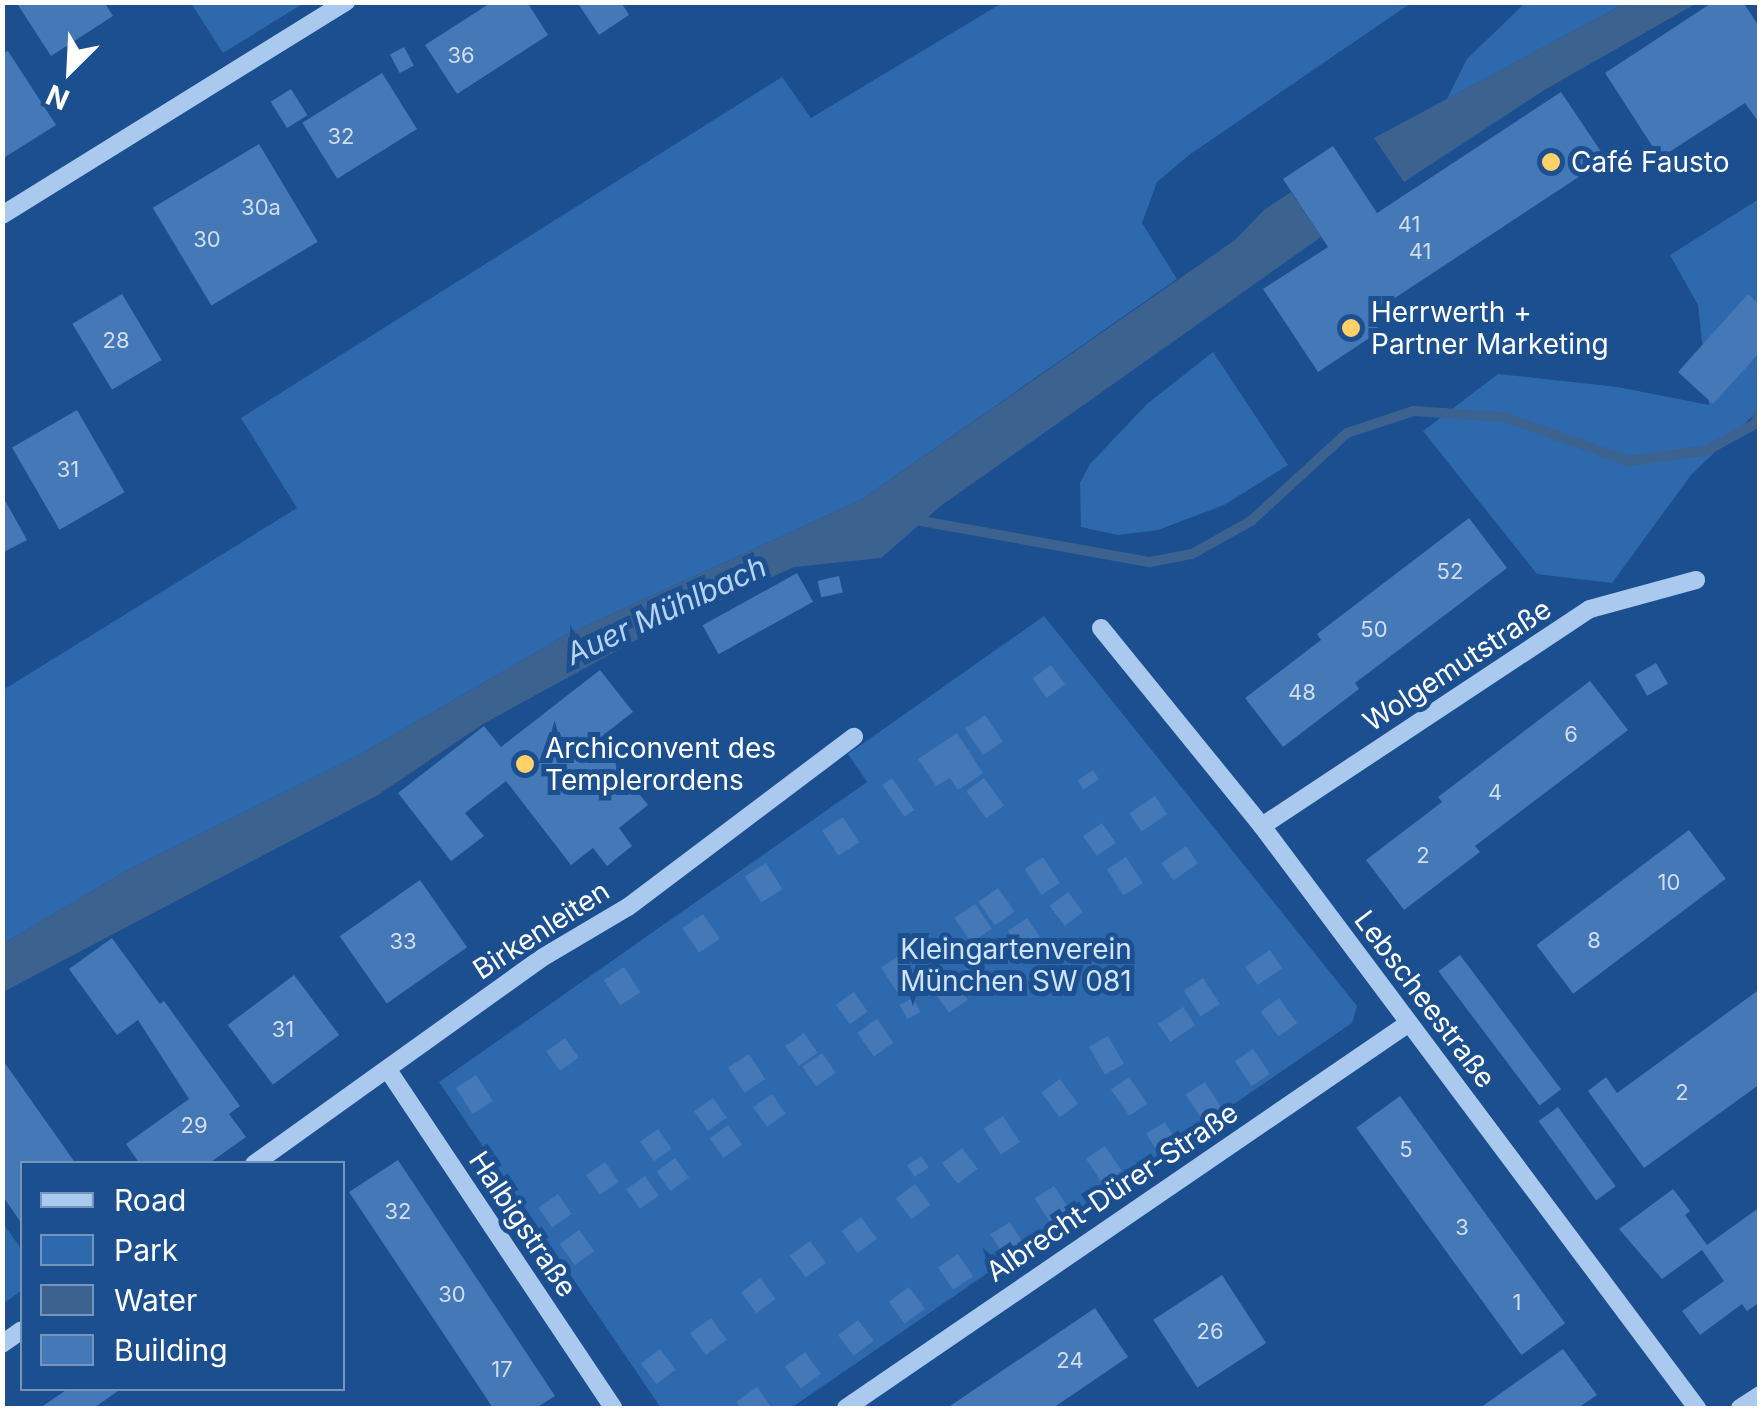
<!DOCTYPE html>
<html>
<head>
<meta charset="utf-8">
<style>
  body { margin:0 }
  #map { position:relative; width:1762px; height:1411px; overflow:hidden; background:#1b4f8f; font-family:Inter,sans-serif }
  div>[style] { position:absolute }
  .green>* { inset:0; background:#2e69ad }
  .water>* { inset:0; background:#3c6290 }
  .stream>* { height:10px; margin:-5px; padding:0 5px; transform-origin:5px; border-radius:5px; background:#3c6290 }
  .building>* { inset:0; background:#4478b7; transform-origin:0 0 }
  .minor>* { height:18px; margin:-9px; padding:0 9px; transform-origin:9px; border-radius:9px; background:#a9c9ee }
  .dots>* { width:28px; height:28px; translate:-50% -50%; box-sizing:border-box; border:5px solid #1b4f8f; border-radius:50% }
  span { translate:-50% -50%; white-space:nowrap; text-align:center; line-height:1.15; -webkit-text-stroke:10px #1b4f8f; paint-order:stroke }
  .number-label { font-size:22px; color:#d0dded }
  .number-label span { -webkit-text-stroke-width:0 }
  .poi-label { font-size:28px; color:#fff }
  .left { translate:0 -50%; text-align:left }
  .street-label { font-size:28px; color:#fff }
  .park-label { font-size:28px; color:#cfe3fa }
  .water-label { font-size:30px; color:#b5d3f5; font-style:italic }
  .frame { position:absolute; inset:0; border:5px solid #fff; pointer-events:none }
  .legend { position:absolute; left:20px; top:1161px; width:325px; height:230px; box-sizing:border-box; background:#1b4f8f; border:2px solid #7695bc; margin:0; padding:12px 18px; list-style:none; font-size:30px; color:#fff }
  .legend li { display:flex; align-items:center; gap:20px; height:50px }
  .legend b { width:50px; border:2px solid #7695bc }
  .north { position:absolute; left:20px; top:20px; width:100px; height:100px; -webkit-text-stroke:8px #1b4f8f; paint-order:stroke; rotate:204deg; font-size:28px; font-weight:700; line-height:40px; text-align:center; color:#fff }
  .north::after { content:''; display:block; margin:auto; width:35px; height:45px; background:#fff; clip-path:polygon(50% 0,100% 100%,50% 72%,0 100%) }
</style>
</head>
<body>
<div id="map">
  <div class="green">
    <i style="clip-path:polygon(191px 3px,304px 3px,223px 53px)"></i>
    <i style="clip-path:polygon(1002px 3px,1411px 3px,1189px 155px,1157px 182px,1142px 223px,1177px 279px,861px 500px,566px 635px,357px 756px,124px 872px,3px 944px,3px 690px,297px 508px,241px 418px,782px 77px,811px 118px)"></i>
    <i style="clip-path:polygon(1525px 3px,1626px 3px,1447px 99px,1467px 59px)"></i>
    <i style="clip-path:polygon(1759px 199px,1759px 410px,1691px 475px,1612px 583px,1537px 574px,1423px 431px,1498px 374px,1617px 387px,1709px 405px,1698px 305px,1670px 255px)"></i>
    <i style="clip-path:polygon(1213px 352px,1288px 465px,1224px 505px,1158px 530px,1118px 535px,1081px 527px,1080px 483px,1090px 464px,1147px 404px)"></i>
    <i style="clip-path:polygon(1044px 616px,1357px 1006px,1352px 1023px,791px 1408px,661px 1408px,439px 1082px,867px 782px,848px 754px)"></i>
    <i style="clip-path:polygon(3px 1223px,22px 1250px,22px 1290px,3px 1304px)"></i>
  </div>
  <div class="water">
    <i style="clip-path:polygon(1626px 3px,1697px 3px,1546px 89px,1404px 182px,1374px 138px)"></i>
    <i style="clip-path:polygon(1291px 192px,1321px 237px,942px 505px,881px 558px,794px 567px,653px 631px,483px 724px,378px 795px,3px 992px,3px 944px,124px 872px,357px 756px,566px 635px,861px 500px,1235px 240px,1264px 210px)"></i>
  </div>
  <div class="stream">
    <i style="left:910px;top:519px;width:244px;rotate:10.2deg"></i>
    <i style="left:1150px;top:562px;width:43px;rotate:-10.8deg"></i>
    <i style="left:1192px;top:554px;width:68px;rotate:-29.2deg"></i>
    <i style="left:1251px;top:521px;width:130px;rotate:-42.5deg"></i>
    <i style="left:1347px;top:433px;width:70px;rotate:-18.4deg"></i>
    <i style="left:1413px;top:411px;width:91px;rotate:3.8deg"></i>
    <i style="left:1504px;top:417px;width:133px;rotate:19.4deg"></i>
    <i style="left:1629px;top:461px;width:80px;rotate:-7.9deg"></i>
    <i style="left:1708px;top:450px;width:54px;rotate:-29deg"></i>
    <i style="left:1755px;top:424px;width:13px;rotate:-67deg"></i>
  </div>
  <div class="building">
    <i style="clip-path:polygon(16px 2px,104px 2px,113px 16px,51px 56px)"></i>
    <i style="clip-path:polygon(492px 2px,527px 2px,548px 35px,457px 94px,425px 45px)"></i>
    <i style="clip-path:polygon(577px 2px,621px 2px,629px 15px,599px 35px)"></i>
    <i style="clip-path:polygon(1713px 2px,1743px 2px,1760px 28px,1760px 124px,1745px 103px,1660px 158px,1605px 73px)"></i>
    <i style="left:404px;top:47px;width:21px;height:16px;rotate:62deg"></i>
    <i style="clip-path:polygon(8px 51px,56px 125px,2px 159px,2px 54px)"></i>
    <i style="left:382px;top:73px;width:66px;height:94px;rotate:58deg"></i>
    <i style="left:291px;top:89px;width:31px;height:24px;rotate:58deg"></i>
    <i style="clip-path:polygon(1561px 92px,1606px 159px,1369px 315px,1380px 331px,1318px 372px,1263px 289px,1328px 247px,1283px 179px,1333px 146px,1377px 213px)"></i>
    <i style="left:259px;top:144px;width:114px;height:124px;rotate:59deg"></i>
    <i style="left:122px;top:294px;width:77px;height:58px;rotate:59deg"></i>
    <i style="clip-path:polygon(1748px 294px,1760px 305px,1760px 352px,1713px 404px,1678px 372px)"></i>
    <i style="left:77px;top:410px;width:95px;height:75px;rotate:60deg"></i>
    <i style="clip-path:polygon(2px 495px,27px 540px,2px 553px)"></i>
    <i style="clip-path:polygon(1469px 518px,1507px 568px,1355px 683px,1359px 689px,1283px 747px,1245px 698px,1321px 640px,1317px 634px)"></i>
    <i style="left:797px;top:573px;width:33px;height:108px;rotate:61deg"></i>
    <i style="left:839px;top:576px;width:17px;height:22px;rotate:77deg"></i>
    <i style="left:1656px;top:663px;width:24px;height:24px;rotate:60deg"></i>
    <i style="left:1051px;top:665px;width:24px;height:23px;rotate:54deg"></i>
    <i style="clip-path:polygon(600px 670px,633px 712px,597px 740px,648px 805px,619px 828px,632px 846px,607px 866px,593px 848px,571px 865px,506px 781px,465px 813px,484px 836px,451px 861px,398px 793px,484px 726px,501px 747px)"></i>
    <i style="clip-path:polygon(1590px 681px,1628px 730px,1475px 846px,1480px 852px,1404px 910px,1366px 860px,1442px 802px,1438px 797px)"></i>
    <i style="left:985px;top:715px;width:32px;height:24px;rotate:56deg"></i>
    <i style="clip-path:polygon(957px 733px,983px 773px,958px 790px,950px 778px,936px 786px,918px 759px)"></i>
    <i style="left:1093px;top:770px;width:11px;height:19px;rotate:56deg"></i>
    <i style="left:892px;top:778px;width:39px;height:12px;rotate:55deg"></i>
    <i style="left:984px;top:778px;width:34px;height:22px;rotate:54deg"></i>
    <i style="left:1155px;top:796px;width:22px;height:31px;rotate:56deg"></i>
    <i style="left:843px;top:817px;width:30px;height:25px;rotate:57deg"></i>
    <i style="left:1102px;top:823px;width:24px;height:23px;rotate:55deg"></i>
    <i style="left:1689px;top:830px;width:61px;height:191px;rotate:53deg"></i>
    <i style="left:1186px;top:846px;width:21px;height:30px;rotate:55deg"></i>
    <i style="left:1043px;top:857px;width:31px;height:22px;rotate:57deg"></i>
    <i style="left:1126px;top:857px;width:31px;height:23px;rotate:57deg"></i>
    <i style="left:766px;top:863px;width:31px;height:25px;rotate:58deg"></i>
    <i style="left:420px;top:880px;width:82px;height:98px;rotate:55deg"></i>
    <i style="left:998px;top:888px;width:29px;height:24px;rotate:55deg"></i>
    <i style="left:1068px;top:892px;width:25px;height:23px;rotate:53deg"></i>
    <i style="left:975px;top:904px;width:30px;height:25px;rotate:56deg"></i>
    <i style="left:703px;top:914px;width:30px;height:25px;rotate:56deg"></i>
    <i style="left:1027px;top:918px;width:23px;height:23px;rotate:56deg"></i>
    <i style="left:992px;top:937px;width:17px;height:39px;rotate:59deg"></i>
    <i style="clip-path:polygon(112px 938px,160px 1004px,164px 1001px,240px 1106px,229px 1114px,246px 1137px,208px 1164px,140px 1164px,126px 1144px,189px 1099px,138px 1020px,117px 1035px,69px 969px)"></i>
    <i style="left:1270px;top:950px;width:22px;height:30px;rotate:56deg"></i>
    <i style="left:902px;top:954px;width:30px;height:25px;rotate:57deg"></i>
    <i style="left:1460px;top:955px;width:168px;height:27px;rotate:53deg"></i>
    <i style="left:624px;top:967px;width:30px;height:24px;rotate:57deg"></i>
    <i style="left:294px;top:975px;width:75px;height:83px;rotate:53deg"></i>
    <i style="left:1203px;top:978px;width:31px;height:23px;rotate:57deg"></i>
    <i style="left:954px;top:980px;width:24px;height:23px;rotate:55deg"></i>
    <i style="clip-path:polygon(1760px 989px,1760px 1084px,1644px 1168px,1588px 1091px,1606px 1077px,1617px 1093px)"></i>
    <i style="left:854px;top:992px;width:24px;height:22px;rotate:55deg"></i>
    <i style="left:913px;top:998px;width:16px;height:15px;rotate:63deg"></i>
    <i style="left:1279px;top:998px;width:31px;height:23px;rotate:54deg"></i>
    <i style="left:1183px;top:1007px;width:22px;height:30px;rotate:56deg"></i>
    <i style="left:877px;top:1019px;width:29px;height:24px;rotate:55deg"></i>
    <i style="left:804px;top:1033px;width:24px;height:23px;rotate:55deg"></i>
    <i style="left:1108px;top:1036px;width:32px;height:22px;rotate:60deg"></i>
    <i style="left:565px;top:1038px;width:24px;height:23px;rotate:55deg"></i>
    <i style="left:1253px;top:1049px;width:30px;height:22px;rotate:56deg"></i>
    <i style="left:822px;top:1053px;width:24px;height:24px;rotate:55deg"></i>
    <i style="left:749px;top:1054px;width:30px;height:25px;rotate:57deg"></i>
    <i style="clip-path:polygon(2px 1059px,76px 1164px,22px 1164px,22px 1224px,2px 1195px)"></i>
    <i style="left:476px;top:1075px;width:31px;height:24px;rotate:57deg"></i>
    <i style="left:1129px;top:1077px;width:32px;height:22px;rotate:55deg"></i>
    <i style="left:1060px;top:1079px;width:31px;height:23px;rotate:54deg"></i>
    <i style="left:1205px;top:1082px;width:31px;height:23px;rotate:57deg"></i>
    <i style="left:772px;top:1094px;width:24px;height:23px;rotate:55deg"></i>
    <i style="left:1400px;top:1096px;width:281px;height:54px;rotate:54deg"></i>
    <i style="left:713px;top:1098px;width:24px;height:23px;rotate:55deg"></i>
    <i style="left:1558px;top:1107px;width:98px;height:24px;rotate:54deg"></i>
    <i style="left:1003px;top:1116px;width:31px;height:23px;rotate:57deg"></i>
    <i style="left:1165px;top:1122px;width:17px;height:22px;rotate:59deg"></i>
    <i style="left:728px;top:1125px;width:24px;height:23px;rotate:54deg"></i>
    <i style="left:658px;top:1129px;width:24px;height:22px;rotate:55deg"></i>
    <i style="left:1105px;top:1146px;width:30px;height:23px;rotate:56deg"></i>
    <i style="left:962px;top:1148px;width:26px;height:25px;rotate:53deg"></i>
    <i style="left:921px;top:1156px;width:14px;height:17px;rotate:56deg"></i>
    <i style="left:675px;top:1158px;width:24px;height:23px;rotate:54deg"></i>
    <i style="clip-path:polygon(398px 1160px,555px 1396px,536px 1408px,493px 1408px,349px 1192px)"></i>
    <i style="left:605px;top:1162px;width:24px;height:23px;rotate:55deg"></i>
    <i style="left:645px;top:1176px;width:24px;height:23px;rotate:55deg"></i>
    <i style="left:915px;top:1184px;width:26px;height:24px;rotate:53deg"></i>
    <i style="left:1054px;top:1186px;width:31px;height:23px;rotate:57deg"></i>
    <i style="clip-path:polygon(1673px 1189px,1690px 1211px,1685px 1215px,1707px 1245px,1760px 1207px,1760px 1302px,1747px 1311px,1742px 1304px,1700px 1335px,1682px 1311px,1724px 1281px,1702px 1250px,1662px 1279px,1619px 1229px)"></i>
    <i style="left:558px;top:1194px;width:24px;height:24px;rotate:55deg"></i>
    <i style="left:861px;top:1217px;width:27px;height:24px;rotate:54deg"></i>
    <i style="left:1010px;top:1222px;width:25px;height:23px;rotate:58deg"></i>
    <i style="left:579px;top:1230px;width:26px;height:24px;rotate:54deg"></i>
    <i style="left:810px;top:1241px;width:27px;height:25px;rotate:54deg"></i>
    <i style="left:958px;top:1254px;width:27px;height:24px;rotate:56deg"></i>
    <i style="left:1222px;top:1275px;width:81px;height:82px;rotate:57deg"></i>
    <i style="left:760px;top:1278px;width:26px;height:24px;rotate:53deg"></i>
    <i style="left:909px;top:1287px;width:27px;height:25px;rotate:54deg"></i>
    <i style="clip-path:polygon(1095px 1308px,1128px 1357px,1053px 1408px,947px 1408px)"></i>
    <i style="left:711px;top:1318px;width:27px;height:26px;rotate:54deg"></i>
    <i style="left:858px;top:1320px;width:26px;height:25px;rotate:53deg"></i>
    <i style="left:660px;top:1349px;width:26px;height:24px;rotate:53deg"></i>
    <i style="clip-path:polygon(1563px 1349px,1597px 1395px,1578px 1408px,1480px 1408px)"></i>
    <i style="left:805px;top:1352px;width:27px;height:25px;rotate:54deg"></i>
    <i style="clip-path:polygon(757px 1387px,772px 1408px,741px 1408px,736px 1402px)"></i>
    <i style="clip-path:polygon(69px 1388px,122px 1388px,94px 1408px,40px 1408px)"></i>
  </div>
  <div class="minor">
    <i style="left:2px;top:215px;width:405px;rotate:-31.8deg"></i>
    <i style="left:1101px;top:628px;width:255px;rotate:50.9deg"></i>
    <i style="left:1262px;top:826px;width:727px;rotate:53.22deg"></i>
    <i style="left:1262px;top:826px;width:393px;rotate:-33.5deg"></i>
    <i style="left:1590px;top:609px;width:110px;rotate:-15.3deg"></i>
    <i style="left:388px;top:1070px;width:406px;rotate:56.3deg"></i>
    <i style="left:254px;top:1164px;width:352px;rotate:-35.6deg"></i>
    <i style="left:540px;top:959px;width:102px;rotate:-30.6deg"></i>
    <i style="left:628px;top:907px;width:283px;rotate:-37deg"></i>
    <i style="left:2px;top:1344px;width:24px;rotate:-35deg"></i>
    <i style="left:846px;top:1408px;width:682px;rotate:-34.37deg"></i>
    <i style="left:1740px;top:1408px;width:24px;rotate:-33deg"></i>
  </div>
  <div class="dots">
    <i style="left:1551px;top:162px;background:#ffd166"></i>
    <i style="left:1351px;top:328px;background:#ffd166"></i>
    <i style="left:525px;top:764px;background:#ffd166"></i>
  </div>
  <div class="number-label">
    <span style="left:461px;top:56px">36</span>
    <span style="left:341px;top:137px">32</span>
    <span style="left:261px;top:208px">30a</span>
    <span style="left:1409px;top:225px">41</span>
    <span style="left:207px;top:240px">30</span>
    <span style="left:1420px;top:252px">41</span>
    <span style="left:116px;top:341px">28</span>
    <span style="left:68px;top:470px">31</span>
    <span style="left:1450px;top:572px">52</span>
    <span style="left:1374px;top:630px">50</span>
    <span style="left:1302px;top:693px">48</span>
    <span style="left:1571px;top:735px">6</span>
    <span style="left:1495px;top:793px">4</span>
    <span style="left:1423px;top:856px">2</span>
    <span style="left:1669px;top:883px">10</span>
    <span style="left:1594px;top:941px">8</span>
    <span style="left:403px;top:942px">33</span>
    <span style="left:283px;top:1030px">31</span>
    <span style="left:1682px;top:1093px">2</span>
    <span style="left:194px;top:1126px">29</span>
    <span style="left:1406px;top:1150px">5</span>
    <span style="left:398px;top:1212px">32</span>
    <span style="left:1462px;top:1228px">3</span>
    <span style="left:452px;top:1295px">30</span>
    <span style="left:1517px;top:1303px">1</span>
    <span style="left:1210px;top:1332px">26</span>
    <span style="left:1070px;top:1361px">24</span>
    <span style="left:502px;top:1370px">17</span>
  </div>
  <div class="poi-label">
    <span class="left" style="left:1571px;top:162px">Café Fausto</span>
    <span class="left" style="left:1371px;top:328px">Herrwerth +<br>Partner Marketing</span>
    <span class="left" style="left:545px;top:764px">Archiconvent des<br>Templerordens</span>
  </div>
  <div class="street-label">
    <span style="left:1457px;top:665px;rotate:-33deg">Wolgemutstraße</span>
    <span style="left:541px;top:930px;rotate:-33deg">Birkenleiten</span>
    <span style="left:1425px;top:999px;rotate:53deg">Lebscheestraße</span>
    <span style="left:1112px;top:1192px;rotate:-34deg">Albrecht-Dürer-Straße</span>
    <span style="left:523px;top:1224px;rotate:56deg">Halbigstraße</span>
  </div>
  <div class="park-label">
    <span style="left:1016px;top:965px">Kleingartenverein<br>München SW 081</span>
  </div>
  <div class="water-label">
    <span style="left:666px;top:610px;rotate:-25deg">Auer Mühlbach</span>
  </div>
  <div class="frame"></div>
  <ul class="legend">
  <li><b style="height:12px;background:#a9c9ee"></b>Road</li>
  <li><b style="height:28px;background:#2e69ad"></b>Park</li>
  <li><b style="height:28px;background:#3c6290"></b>Water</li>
  <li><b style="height:28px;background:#4478b7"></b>Building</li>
  </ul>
  <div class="north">N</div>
</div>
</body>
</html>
